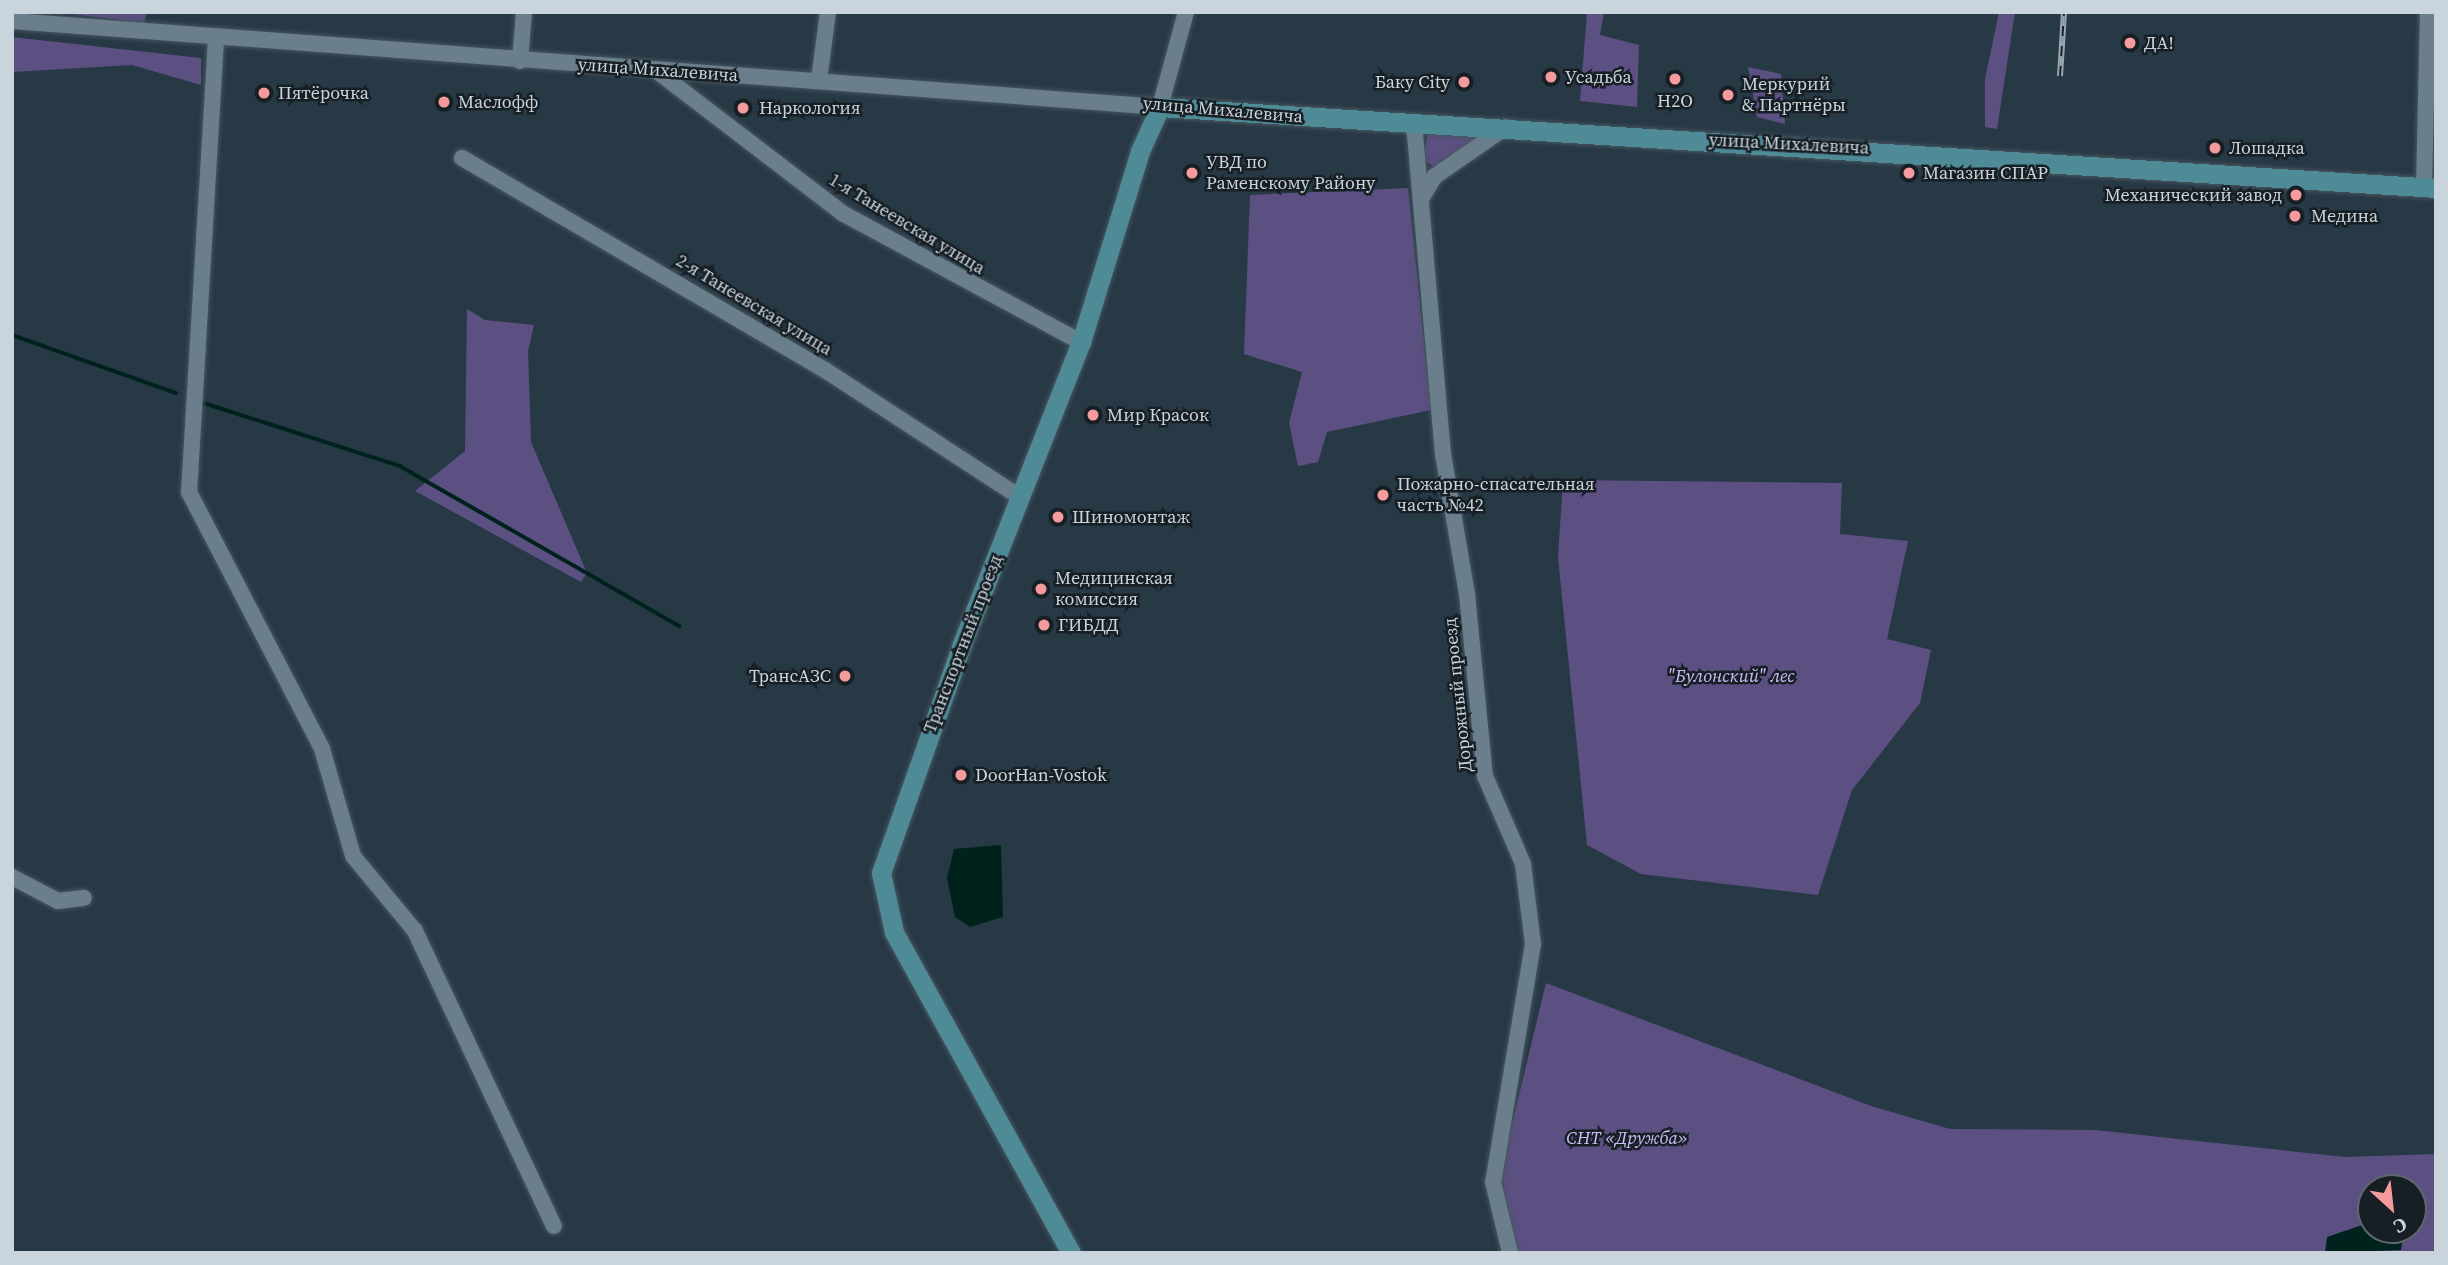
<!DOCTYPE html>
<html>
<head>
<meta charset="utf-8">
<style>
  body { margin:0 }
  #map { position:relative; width:2448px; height:1265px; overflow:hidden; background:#273945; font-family:"Source Serif 4",serif }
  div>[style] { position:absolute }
  .green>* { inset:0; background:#5c5083 }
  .water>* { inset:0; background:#00221d }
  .stream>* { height:3.5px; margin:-1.75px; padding:0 1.75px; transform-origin:1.75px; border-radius:1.75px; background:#00221d }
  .roads { filter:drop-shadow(0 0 2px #475660) drop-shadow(0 0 2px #475660) }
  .minor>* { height:16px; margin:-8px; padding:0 8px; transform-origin:8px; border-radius:8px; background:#6a7e8b }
  .major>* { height:19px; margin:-9.5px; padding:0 9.5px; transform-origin:9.5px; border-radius:9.5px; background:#4f8a97 }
  .rail>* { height:6px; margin-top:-3px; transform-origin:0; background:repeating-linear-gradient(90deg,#171f25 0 10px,#9aa7b0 0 20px); box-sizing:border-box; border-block:2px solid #9aa7b0 }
  .dots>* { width:19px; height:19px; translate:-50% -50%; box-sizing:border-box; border:4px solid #171f25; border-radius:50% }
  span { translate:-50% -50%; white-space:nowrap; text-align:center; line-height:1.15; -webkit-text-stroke:5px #171f25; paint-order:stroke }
  .poi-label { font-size:18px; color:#c9d4dc }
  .left { translate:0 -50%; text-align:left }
  .right { translate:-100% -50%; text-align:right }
  .street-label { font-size:18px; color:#c9d4dc }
  .park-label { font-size:18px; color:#cabefa; font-style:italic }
  .frame { position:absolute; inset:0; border:14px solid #c9d4dc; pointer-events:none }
  .north { position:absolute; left:2357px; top:1174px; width:70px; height:70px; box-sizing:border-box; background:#171f25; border:2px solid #5e676e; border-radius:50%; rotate:153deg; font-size:19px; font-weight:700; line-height:28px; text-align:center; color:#c9d4dc }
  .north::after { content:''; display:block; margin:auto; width:24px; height:32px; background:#f59b9e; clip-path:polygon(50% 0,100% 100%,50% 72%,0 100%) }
</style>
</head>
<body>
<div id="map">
  <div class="green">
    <i style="clip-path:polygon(54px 12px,147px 12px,144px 23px)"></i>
    <i style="clip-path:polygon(1587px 12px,1604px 12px,1600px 35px,1639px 45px,1637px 107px,1580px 101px)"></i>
    <i style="clip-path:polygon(1999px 12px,2015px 12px,1997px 129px,1985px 127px,1985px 79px)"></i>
    <i style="clip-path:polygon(12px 37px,201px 58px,201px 85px,132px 65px,12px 72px)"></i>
    <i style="clip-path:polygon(1748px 67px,1781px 74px,1785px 124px,1757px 117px)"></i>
    <i style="clip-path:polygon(1428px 132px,1475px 134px,1478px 137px,1435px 168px,1423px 159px)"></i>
    <i style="clip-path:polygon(1408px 188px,1431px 410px,1327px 432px,1318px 462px,1298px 466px,1289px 423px,1302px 372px,1244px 354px,1250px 195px)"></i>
    <i style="clip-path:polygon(467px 309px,485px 320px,534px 325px,528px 351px,531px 442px,587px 573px,581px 582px,415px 491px,465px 451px)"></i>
    <i style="clip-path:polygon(1563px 480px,1842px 483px,1840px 534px,1908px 541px,1887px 639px,1931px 650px,1920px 703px,1852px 790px,1818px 895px,1641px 874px,1587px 845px,1558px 557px)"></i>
    <i style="clip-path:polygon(evenodd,1546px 983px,1871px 1106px,1950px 1129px,2095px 1130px,2345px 1157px,2436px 1154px,2436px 1253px,1518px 1253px,1499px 1178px,1546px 983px,2371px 1188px,2413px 1188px,2413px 1230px,2371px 1230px,2371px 1188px)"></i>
  </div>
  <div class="water">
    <i style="clip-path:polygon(1001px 845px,1003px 917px,970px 927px,955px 917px,947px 878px,954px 849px)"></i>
    <i style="clip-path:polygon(2371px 1222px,2371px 1230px,2404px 1230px,2401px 1250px,2325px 1253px,2327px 1237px)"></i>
  </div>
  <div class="stream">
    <i style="left:12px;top:335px;width:174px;rotate:19.5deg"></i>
    <i style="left:204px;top:403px;width:206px;rotate:17.8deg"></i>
    <i style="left:400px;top:466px;width:322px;rotate:29.8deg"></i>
  </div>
  <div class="roads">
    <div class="minor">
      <i style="left:12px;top:21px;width:1151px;rotate:4.28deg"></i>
      <i style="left:1160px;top:107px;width:98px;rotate:-74.7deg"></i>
      <i style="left:216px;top:39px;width:454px;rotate:93.4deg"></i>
      <i style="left:189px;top:492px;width:289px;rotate:62.6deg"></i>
      <i style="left:322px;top:749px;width:111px;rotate:73.8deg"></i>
      <i style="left:353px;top:856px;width:97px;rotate:50.4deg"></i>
      <i style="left:415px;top:931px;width:326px;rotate:64.8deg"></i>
      <i style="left:520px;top:61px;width:49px;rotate:-85.3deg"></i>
      <i style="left:658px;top:72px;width:234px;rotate:37.4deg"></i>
      <i style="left:844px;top:214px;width:269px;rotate:28.4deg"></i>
      <i style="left:819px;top:80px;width:69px;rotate:-82.5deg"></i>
      <i style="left:1414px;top:123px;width:332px;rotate:85deg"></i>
      <i style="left:1443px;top:454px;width:142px;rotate:80.3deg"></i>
      <i style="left:1467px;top:594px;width:183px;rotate:84.4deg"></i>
      <i style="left:1485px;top:776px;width:96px;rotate:66.6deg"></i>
      <i style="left:1523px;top:864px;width:81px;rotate:82.9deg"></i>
      <i style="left:1533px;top:944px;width:241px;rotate:99.5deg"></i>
      <i style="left:1493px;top:1182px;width:73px;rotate:76.5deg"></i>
      <i style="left:462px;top:158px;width:420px;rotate:30.3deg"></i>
      <i style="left:825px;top:370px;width:233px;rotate:33.1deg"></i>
      <i style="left:2424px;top:187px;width:175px;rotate:-88.7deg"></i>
      <i style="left:1421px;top:199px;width:27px;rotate:-59deg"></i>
      <i style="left:1435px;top:176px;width:86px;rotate:-34.6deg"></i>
      <i style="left:12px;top:877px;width:52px;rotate:27.6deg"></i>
      <i style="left:58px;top:901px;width:26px;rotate:-7deg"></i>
    </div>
    <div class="major">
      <i style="left:1071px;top:1253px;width:367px;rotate:-118.9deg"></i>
      <i style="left:894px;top:932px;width:60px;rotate:-102.4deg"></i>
      <i style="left:881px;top:873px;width:243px;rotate:-70.5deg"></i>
      <i style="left:962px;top:644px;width:325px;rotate:-68.5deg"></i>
      <i style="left:1081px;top:342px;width:200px;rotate:-72.8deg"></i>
      <i style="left:1140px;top:151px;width:48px;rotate:-65.6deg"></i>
      <i style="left:1160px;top:107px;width:1279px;rotate:3.63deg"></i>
    </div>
  </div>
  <div class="rail">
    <i style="left:2060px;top:76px;width:64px;rotate:-86.4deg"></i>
  </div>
  <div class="dots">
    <i style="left:2130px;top:43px;background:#f59b9e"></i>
    <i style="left:1551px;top:77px;background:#f59b9e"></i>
    <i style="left:1675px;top:79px;background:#f59b9e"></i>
    <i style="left:1464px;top:82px;background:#f59b9e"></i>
    <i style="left:264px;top:93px;background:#f59b9e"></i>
    <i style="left:1728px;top:95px;background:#f59b9e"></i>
    <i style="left:444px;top:102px;background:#f59b9e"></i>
    <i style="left:743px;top:108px;background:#f59b9e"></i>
    <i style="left:2215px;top:148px;background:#f59b9e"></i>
    <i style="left:1192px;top:173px;background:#f59b9e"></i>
    <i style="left:1909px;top:173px;background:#f59b9e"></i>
    <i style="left:2296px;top:195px;background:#f59b9e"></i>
    <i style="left:2295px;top:216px;background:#f59b9e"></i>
    <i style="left:1093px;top:415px;background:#f59b9e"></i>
    <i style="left:1383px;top:495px;background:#f59b9e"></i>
    <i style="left:1058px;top:517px;background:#f59b9e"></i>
    <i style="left:1041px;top:589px;background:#f59b9e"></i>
    <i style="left:1044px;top:625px;background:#f59b9e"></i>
    <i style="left:845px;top:676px;background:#f59b9e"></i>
    <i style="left:961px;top:775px;background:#f59b9e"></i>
  </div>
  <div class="poi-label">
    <span class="left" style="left:2144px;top:43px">ДА!</span>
    <span class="left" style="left:1565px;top:77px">Усадьба</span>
    <span class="right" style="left:1450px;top:82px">Баку City</span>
    <span class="left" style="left:1742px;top:95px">Меркурий<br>&amp; Партнёры</span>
    <span class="left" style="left:278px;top:93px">Пятёрочка</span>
    <span style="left:1675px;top:101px">H2O</span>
    <span class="left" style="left:458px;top:102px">Маслофф</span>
    <span class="left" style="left:759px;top:108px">Наркология</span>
    <span class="left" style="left:2229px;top:148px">Лошадка</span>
    <span class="left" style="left:1206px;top:173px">УВД по<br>Раменскому Району</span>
    <span class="left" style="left:1923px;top:173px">Магазин СПАР</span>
    <span class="right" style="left:2282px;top:195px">Механический завод</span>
    <span class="left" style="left:2311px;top:216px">Медина</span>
    <span class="left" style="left:1107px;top:415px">Мир Красок</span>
    <span class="left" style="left:1397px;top:495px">Пожарно-спасательная<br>часть №42</span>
    <span class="left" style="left:1072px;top:517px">Шиномонтаж</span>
    <span class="left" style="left:1055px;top:589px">Медицинская<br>комиссия</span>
    <span class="left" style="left:1058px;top:625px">ГИБДД</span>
    <span class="right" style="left:831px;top:676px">ТрансАЗС</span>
    <span class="left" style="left:975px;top:775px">DoorHan-Vostok</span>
  </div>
  <div class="street-label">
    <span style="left:658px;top:70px;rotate:4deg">улица Михалевича</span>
    <span style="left:1223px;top:110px;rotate:5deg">улица Михалевича</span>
    <span style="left:1789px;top:144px;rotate:3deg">улица Михалевича</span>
    <span style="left:907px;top:224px;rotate:31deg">1-я Танеевская улица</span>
    <span style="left:754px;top:305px;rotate:31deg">2-я Танеевская улица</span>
    <span style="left:963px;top:644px;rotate:-69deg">Транспортный проезд</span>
    <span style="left:1458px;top:695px;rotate:-96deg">Дорожный проезд</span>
  </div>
  <div class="park-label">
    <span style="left:1731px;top:676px">"Булонский" лес</span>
    <span style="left:1627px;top:1138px">СНТ «Дружба»</span>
  </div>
  <div class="frame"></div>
  <div class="north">С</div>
</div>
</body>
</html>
